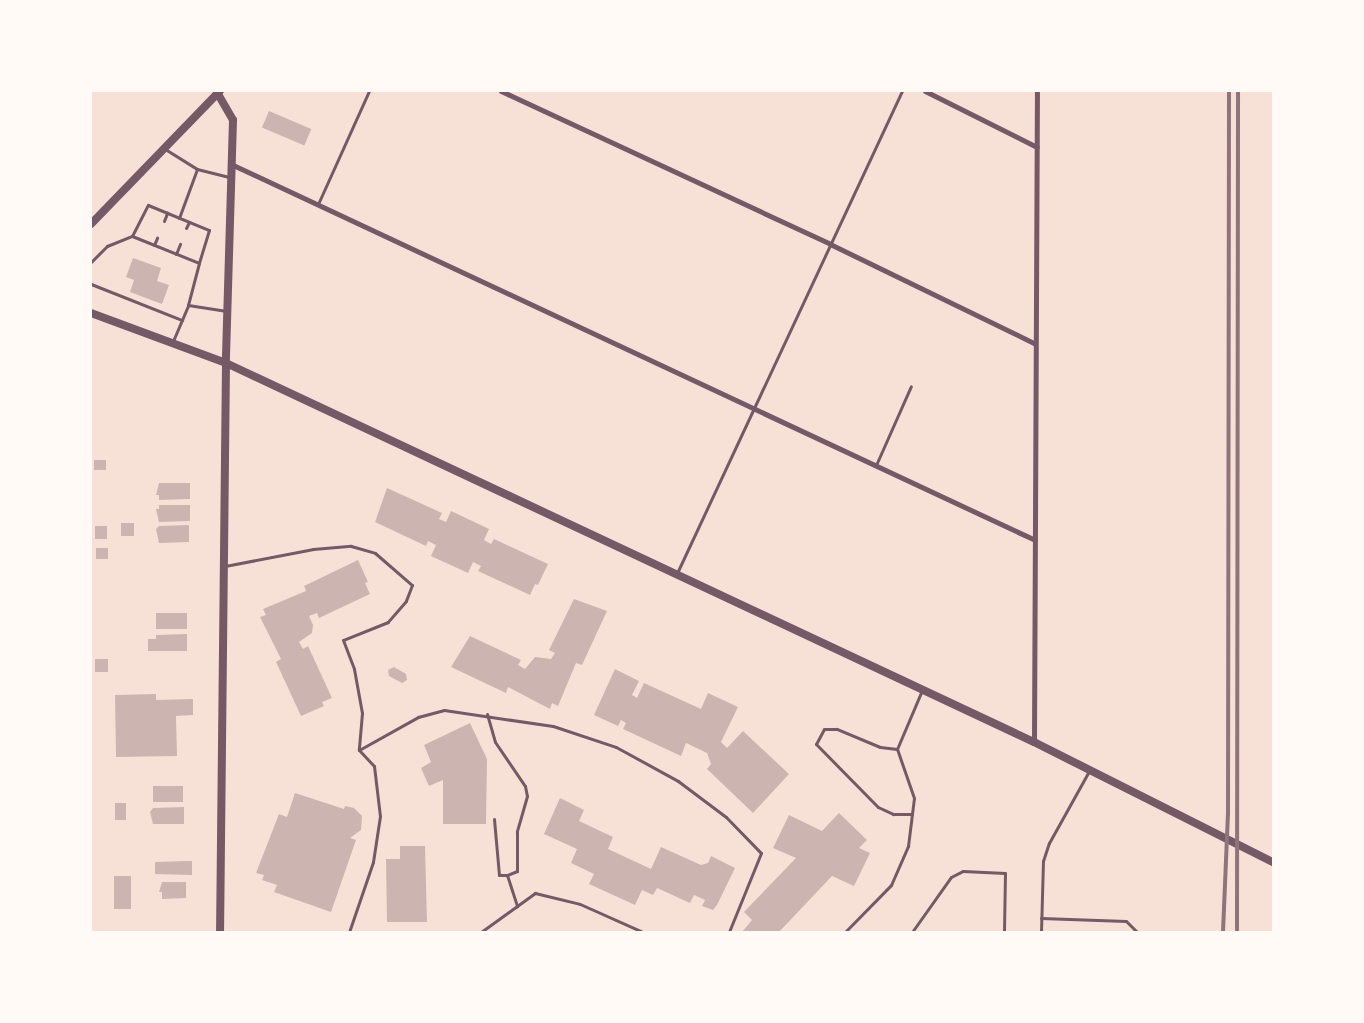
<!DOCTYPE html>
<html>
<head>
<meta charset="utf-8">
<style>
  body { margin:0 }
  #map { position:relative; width:1364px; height:1023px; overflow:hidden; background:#f7e1d7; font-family:"Open Sans",sans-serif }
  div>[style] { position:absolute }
  .building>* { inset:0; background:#ccb4b1; transform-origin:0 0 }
  .service>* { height:3px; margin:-1.5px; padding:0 1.5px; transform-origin:1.5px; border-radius:1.5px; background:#755966 }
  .minor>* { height:5px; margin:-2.5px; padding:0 2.5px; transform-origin:2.5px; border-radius:2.5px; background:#755966 }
  .tertiary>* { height:8px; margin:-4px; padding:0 4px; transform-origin:4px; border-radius:4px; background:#755966 }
  .rail>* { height:4px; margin:-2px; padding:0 2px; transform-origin:2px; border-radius:2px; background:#8f747c }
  span { translate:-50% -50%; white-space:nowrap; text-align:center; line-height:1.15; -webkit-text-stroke:5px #fffaf5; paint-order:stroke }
  .frame { position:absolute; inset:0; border:92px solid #fffaf5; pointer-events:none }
</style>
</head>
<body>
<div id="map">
  <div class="building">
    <i style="left:269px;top:111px;width:46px;height:18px;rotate:23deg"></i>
    <i style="clip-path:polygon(133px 258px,161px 268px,157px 281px,169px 285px,162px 304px,130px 292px,134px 280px,126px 277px)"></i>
    <i style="left:94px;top:460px;width:12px;height:10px"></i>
    <i style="clip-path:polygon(159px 483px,190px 483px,190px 499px,159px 500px,159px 495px,156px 495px)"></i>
    <i style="clip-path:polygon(387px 488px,442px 513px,439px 519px,446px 522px,451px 511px,489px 529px,484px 540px,491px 544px,494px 539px,548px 564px,538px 585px,535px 584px,530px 595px,478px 571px,481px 566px,473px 562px,468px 573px,431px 556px,436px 545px,428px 541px,426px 546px,375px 522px)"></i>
    <i style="clip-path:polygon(159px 505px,190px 505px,190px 521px,159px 522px,156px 509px,159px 509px)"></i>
    <i style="left:121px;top:523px;width:13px;height:13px"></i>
    <i style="clip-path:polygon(189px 525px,189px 542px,159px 543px,156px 529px,159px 526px)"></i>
    <i style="left:95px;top:526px;width:12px;height:13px"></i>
    <i style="left:96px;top:548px;width:12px;height:11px"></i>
    <i style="clip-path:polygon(358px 560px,368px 582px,365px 583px,370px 594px,319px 618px,317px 613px,309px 616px,313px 625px,312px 633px,299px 642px,303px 649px,308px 646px,332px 698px,322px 702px,324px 706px,301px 716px,276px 662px,281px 659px,260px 617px,266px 615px,263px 609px,306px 591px,304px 586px)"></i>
    <i style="clip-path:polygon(574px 599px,607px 611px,582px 665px,576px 663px,558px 706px,552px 703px,550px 709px,508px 687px,506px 693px,451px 667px,470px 636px,521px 660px,518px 665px,525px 669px,535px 657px,551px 659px,555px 653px,549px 650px)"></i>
    <i style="left:156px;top:613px;width:31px;height:16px"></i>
    <i style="clip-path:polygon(187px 634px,187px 651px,148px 651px,148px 639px,156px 639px,156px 635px)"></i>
    <i style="left:95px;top:659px;width:13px;height:13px"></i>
    <i style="clip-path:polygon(394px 667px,406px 674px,407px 680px,402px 683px,389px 676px,388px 670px)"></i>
    <i style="clip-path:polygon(615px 669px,639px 681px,632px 695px,637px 698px,644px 683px,701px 709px,708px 693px,738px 707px,721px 742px,727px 748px,743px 731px,789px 774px,753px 813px,707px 769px,711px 764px,707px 753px,686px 743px,681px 756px,623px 729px,626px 723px,621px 720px,618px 726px,594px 715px)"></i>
    <i style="clip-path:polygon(156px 694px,156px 700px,193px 699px,193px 715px,176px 716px,177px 756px,116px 757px,115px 695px)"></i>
    <i style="clip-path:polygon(470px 723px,487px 759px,486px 824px,443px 824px,443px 780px,429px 786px,421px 768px,431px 762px,424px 745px)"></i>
    <i style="left:153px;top:786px;width:30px;height:16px"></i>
    <i style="clip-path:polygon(295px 793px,344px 809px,345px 806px,354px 808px,362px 816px,361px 830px,350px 838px,356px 840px,331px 912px,274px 892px,277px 885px,262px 880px,264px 875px,256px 873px,279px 814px,287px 817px)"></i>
    <i style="clip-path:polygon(560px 798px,584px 810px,579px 821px,613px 837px,608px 849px,651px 869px,661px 847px,701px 865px,708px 863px,711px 856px,735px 868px,717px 905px,713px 910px,702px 906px,705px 900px,694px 895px,690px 903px,657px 888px,653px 895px,642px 890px,635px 905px,589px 884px,594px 874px,571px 863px,577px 849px,544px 834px)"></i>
    <i style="left:126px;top:803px;width:17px;height:11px;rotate:90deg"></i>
    <i style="clip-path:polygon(184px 807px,184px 824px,153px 824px,150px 812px,153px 808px)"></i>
    <i style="clip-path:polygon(839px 813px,867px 840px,859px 848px,870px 853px,854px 886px,832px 876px,779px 932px,742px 932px,752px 920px,744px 912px,796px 858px,773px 848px,789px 815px,822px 831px)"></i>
    <i style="clip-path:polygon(400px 846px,425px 846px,427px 922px,387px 922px,386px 859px,400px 859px)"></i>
    <i style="clip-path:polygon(188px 861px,192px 861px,192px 875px,155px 874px,155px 862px)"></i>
    <i style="left:114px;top:876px;width:17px;height:33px"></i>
    <i style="clip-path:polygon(162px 882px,186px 882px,186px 898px,162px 899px,162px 892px,159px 892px)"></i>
  </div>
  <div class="service">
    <i style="left:165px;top:149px;width:38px;rotate:32deg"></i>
    <i style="left:197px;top:169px;width:36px;rotate:14deg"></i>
    <i style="left:318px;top:204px;width:124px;rotate:-65.7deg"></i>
    <i style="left:179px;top:218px;width:52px;rotate:-69.8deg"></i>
    <i style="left:164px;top:221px;width:9px;rotate:-69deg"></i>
    <i style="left:186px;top:228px;width:7px;rotate:-63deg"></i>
    <i style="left:132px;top:236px;width:35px;rotate:-63deg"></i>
    <i style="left:148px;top:205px;width:66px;rotate:22.3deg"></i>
    <i style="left:209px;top:230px;width:34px;rotate:107deg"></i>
    <i style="left:154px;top:245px;width:8px;rotate:-67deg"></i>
    <i style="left:176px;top:254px;width:11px;rotate:-68deg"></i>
    <i style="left:91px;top:262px;width:23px;rotate:-45deg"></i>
    <i style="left:107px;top:246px;width:27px;rotate:-22deg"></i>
    <i style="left:132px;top:236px;width:72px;rotate:21.9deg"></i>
    <i style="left:199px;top:263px;width:43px;rotate:104.7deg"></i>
    <i style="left:91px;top:284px;width:98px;rotate:21.6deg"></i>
    <i style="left:173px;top:341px;width:39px;rotate:-67deg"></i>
    <i style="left:188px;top:305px;width:39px;rotate:9deg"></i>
    <i style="left:876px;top:465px;width:86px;rotate:-66.1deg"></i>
    <i style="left:225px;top:566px;width:90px;rotate:-10.9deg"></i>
    <i style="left:313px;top:549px;width:38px;rotate:-5deg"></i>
    <i style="left:351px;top:546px;width:25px;rotate:16deg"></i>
    <i style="left:375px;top:553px;width:49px;rotate:40.9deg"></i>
    <i style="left:412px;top:585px;width:17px;rotate:111deg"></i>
    <i style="left:406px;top:601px;width:28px;rotate:131deg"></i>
    <i style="left:388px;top:622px;width:48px;rotate:158.2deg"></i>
    <i style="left:343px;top:640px;width:31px;rotate:69deg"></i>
    <i style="left:354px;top:669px;width:45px;rotate:79.7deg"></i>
    <i style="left:362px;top:713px;width:37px;rotate:95deg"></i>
    <i style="left:359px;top:750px;width:22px;rotate:47deg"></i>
    <i style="left:374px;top:766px;width:50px;rotate:83.2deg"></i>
    <i style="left:380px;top:816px;width:47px;rotate:98.7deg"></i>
    <i style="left:373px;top:862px;width:74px;rotate:108.9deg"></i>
    <i style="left:677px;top:573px;width:532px;rotate:-64.98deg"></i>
    <i style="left:487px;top:714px;width:29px;rotate:74deg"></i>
    <i style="left:495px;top:742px;width:53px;rotate:55.7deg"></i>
    <i style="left:525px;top:786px;width:10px;rotate:79deg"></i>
    <i style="left:527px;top:796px;width:37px;rotate:106deg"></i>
    <i style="left:517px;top:832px;width:39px;rotate:90deg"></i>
    <i style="left:517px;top:871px;width:11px;rotate:158deg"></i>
    <i style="left:507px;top:875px;width:33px;rotate:72deg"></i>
    <i style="left:897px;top:749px;width:17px;rotate:-173deg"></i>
    <i style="left:880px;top:747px;width:47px;rotate:-157.3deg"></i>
    <i style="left:837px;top:729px;width:13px;rotate:180deg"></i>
    <i style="left:824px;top:729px;width:17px;rotate:118deg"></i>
    <i style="left:816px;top:744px;width:88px;rotate:45.5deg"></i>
    <i style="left:878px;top:807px;width:17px;rotate:25deg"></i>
    <i style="left:893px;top:814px;width:19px"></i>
    <i style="left:359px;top:750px;width:68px;rotate:-29.2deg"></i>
    <i style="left:418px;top:717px;width:27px;rotate:-15deg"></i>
    <i style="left:444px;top:710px;width:110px;rotate:8.4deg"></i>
    <i style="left:553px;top:726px;width:66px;rotate:18.4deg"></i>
    <i style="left:616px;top:747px;width:71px;rotate:28.7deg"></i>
    <i style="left:678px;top:781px;width:60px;rotate:36.9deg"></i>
    <i style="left:726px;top:817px;width:50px;rotate:45.8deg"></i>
    <i style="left:761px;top:853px;width:85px;rotate:112.1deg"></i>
    <i style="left:494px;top:819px;width:56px;rotate:84.9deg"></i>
    <i style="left:499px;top:875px;width:8px"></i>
    <i style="left:1041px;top:918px;width:85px;rotate:2deg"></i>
    <i style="left:1126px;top:921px;width:16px;rotate:45deg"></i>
    <i style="left:481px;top:932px;width:67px;rotate:-35.8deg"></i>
    <i style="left:535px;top:893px;width:46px;rotate:13.7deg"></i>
    <i style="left:580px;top:904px;width:69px;rotate:24deg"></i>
    <i style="left:845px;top:932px;width:66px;rotate:-45.6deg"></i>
    <i style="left:891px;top:885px;width:43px;rotate:-66.4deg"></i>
    <i style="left:908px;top:846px;width:48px;rotate:-82.9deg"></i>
    <i style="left:914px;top:798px;width:52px;rotate:-109.1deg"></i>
    <i style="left:897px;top:749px;width:64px;rotate:-67deg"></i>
    <i style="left:912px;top:932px;width:67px;rotate:-54.7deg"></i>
    <i style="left:951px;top:877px;width:13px;rotate:-27deg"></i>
    <i style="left:963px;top:871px;width:42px;rotate:2.7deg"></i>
    <i style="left:1005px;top:873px;width:59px;rotate:91deg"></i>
    <i style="left:1041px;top:932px;width:71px;rotate:-88.4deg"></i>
    <i style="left:1043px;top:861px;width:19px;rotate:-72deg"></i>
    <i style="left:1049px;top:843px;width:82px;rotate:-60.9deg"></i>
  </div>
  <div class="minor">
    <i style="left:501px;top:91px;width:363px;rotate:24.9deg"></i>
    <i style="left:830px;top:244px;width:227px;rotate:25.9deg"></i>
    <i style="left:925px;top:91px;width:125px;rotate:26.6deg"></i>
    <i style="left:233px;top:165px;width:885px;rotate:25.06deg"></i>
    <i style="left:1034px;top:742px;width:651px;rotate:-89.74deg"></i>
  </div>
  <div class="tertiary">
    <i style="left:218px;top:94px;width:30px;rotate:60deg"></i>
    <i style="left:233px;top:120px;width:243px;rotate:91.7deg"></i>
    <i style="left:226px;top:363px;width:569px;rotate:90.6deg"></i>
    <i style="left:91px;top:224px;width:185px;rotate:-45.9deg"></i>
    <i style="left:91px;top:313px;width:144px;rotate:20.3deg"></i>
    <i style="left:226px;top:363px;width:892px;rotate:25.13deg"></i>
    <i style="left:1034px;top:742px;width:267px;rotate:26.7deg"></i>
  </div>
  <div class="rail">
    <i style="left:1223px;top:932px;width:117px;rotate:-87.6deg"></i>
    <i style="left:1228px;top:815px;width:724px;rotate:-89.92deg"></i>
    <i style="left:1237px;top:932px;width:841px;rotate:-89.93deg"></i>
  </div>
  <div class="frame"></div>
</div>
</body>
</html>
